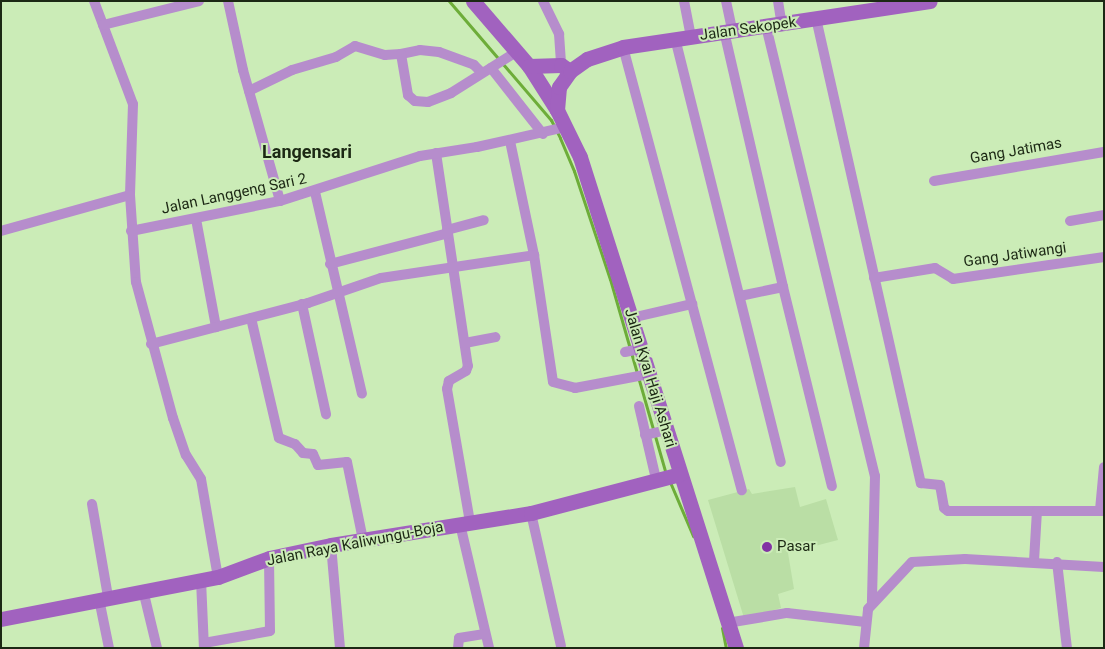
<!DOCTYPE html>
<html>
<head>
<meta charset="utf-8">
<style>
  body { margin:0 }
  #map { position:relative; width:1105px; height:649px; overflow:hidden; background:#cbecb7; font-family:Roboto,sans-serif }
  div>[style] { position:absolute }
  .built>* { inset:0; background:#badea5 }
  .stream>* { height:3px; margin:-1.5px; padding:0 1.5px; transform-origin:1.5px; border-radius:1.5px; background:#6dad39 }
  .street>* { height:10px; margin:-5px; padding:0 5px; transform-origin:5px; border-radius:5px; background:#b68dcc }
  .secondary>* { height:15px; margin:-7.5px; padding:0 7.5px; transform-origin:7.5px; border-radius:7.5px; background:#a162bf }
  .dots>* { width:14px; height:14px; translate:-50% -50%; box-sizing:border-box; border:2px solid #cbecb7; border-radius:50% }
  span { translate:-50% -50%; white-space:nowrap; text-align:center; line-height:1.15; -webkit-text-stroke:4px #cbecb7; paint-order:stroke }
  .street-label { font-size:15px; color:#1c2814 }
  .poi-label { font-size:15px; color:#1c2814 }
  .left { translate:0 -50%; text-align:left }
  .quarter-label { font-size:18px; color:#1c2814; font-weight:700 }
  .frame { position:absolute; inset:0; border:2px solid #1c2814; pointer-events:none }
</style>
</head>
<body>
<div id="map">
  <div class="built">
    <i style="clip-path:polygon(795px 487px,800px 507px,826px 499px,838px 540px,788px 553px,794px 589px,778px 594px,781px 608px,744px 618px,708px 500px,749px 489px,752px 494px)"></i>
  </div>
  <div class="stream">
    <i style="left:449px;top:1px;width:157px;rotate:49.4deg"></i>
    <i style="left:551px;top:120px;width:20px;rotate:63deg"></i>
    <i style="left:560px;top:138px;width:36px;rotate:67deg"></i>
    <i style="left:574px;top:171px;width:114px;rotate:71.6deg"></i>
    <i style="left:610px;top:279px;width:203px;rotate:74deg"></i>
    <i style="left:670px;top:482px;width:59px;rotate:66.9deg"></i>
    <i style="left:722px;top:628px;width:20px;rotate:79deg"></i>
  </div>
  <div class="street">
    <i style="left:94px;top:1px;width:110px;rotate:69.3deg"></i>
    <i style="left:133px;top:104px;width:91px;rotate:91.9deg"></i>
    <i style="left:130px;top:195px;width:87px;rotate:86.1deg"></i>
    <i style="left:136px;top:282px;width:141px;rotate:74.8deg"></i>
    <i style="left:173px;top:418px;width:39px;rotate:71deg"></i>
    <i style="left:186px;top:455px;width:28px;rotate:58deg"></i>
    <i style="left:201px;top:479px;width:99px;rotate:80.2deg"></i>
    <i style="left:228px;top:1px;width:71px;rotate:77.7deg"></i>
    <i style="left:243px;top:70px;width:136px;rotate:74.2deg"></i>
    <i style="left:543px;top:1px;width:37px;rotate:64deg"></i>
    <i style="left:559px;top:34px;width:31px;rotate:86deg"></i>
    <i style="left:684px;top:1px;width:37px;rotate:79deg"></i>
    <i style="left:726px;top:1px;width:30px;rotate:78deg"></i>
    <i style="left:778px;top:1px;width:24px;rotate:81deg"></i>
    <i style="left:816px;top:18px;width:477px;rotate:77.3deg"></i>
    <i style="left:921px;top:483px;width:19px;rotate:6deg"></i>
    <i style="left:940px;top:485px;width:23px;rotate:80deg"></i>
    <i style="left:944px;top:508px;width:5px;rotate:37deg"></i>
    <i style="left:948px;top:511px;width:89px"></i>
    <i style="left:103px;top:25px;width:99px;rotate:-14deg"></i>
    <i style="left:766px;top:26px;width:463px;rotate:76.4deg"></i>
    <i style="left:875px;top:476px;width:126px;rotate:91.4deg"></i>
    <i style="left:724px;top:31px;width:263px;rotate:77deg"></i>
    <i style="left:675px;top:38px;width:437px;rotate:76deg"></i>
    <i style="left:623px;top:47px;width:459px;rotate:75deg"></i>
    <i style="left:401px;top:54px;width:19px;rotate:-12deg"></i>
    <i style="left:420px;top:50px;width:19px;rotate:6deg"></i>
    <i style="left:439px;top:52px;width:37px;rotate:20deg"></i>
    <i style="left:474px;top:65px;width:11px;rotate:45deg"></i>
    <i style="left:491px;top:68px;width:84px;rotate:51.8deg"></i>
    <i style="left:249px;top:91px;width:48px;rotate:-26deg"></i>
    <i style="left:292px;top:70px;width:46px;rotate:-16.5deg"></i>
    <i style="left:336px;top:57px;width:22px;rotate:-30deg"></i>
    <i style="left:355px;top:46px;width:31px;rotate:17deg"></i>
    <i style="left:385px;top:55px;width:16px;rotate:-4deg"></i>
    <i style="left:401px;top:54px;width:42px;rotate:80.3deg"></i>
    <i style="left:408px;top:95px;width:9px;rotate:41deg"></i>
    <i style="left:415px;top:101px;width:13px;rotate:4deg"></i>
    <i style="left:428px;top:102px;width:25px;rotate:-21deg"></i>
    <i style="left:451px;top:93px;width:77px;rotate:-32.2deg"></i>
    <i style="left:510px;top:141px;width:116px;rotate:78.1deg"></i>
    <i style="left:534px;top:255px;width:128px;rotate:81.5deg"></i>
    <i style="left:553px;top:382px;width:23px;rotate:15deg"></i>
    <i style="left:575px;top:388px;width:75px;rotate:-10.7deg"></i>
    <i style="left:436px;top:153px;width:215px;rotate:81.5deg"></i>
    <i style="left:468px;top:366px;width:5px;rotate:112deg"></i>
    <i style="left:466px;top:371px;width:20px;rotate:150deg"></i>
    <i style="left:449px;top:381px;width:8px;rotate:104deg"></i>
    <i style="left:447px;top:389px;width:135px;rotate:80.2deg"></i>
    <i style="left:934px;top:181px;width:172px;rotate:-9.7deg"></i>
    <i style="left:315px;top:192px;width:207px;rotate:76.9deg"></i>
    <i style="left:196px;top:219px;width:110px;rotate:79.5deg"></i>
    <i style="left:1070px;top:221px;width:35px;rotate:-10deg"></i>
    <i style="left:447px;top:230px;width:38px;rotate:-15deg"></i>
    <i style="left:1px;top:231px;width:134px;rotate:-15.6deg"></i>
    <i style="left:131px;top:231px;width:152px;rotate:-11.4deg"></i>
    <i style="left:280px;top:201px;width:147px;rotate:-17.8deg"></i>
    <i style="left:420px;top:156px;width:58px;rotate:-9deg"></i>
    <i style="left:477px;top:147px;width:91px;rotate:-12.7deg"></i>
    <i style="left:330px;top:264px;width:122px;rotate:-14.7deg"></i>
    <i style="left:874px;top:278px;width:62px;rotate:-9.3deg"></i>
    <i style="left:935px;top:268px;width:21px;rotate:31deg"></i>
    <i style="left:953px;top:279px;width:153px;rotate:-8.3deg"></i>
    <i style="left:740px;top:296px;width:44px;rotate:-11.8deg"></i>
    <i style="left:783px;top:287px;width:205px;rotate:76.2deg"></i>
    <i style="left:302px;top:304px;width:113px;rotate:77.7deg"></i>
    <i style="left:251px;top:318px;width:123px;rotate:76.9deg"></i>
    <i style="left:279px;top:438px;width:17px;rotate:21deg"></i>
    <i style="left:295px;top:444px;width:12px;rotate:48deg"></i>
    <i style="left:303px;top:453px;width:10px;rotate:6deg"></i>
    <i style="left:313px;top:454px;width:12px;rotate:66deg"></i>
    <i style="left:318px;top:465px;width:29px;rotate:-6deg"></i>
    <i style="left:347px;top:462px;width:80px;rotate:78.4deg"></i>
    <i style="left:631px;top:318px;width:63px;rotate:-12.9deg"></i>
    <i style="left:465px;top:343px;width:31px;rotate:-11deg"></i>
    <i style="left:151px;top:344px;width:162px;rotate:-14.6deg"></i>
    <i style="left:308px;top:303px;width:77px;rotate:-18.9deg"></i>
    <i style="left:381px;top:278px;width:155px;rotate:-8.5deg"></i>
    <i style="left:625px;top:352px;width:16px;rotate:-11deg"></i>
    <i style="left:639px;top:406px;width:75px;rotate:76.9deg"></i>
    <i style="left:645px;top:435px;width:22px;rotate:-13deg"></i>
    <i style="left:92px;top:504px;width:94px;rotate:80.2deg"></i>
    <i style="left:1100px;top:510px;width:43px;rotate:-84.7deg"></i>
    <i style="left:531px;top:513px;width:136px;rotate:77.3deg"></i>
    <i style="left:460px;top:524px;width:127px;rotate:76.8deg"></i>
    <i style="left:331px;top:545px;width:103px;rotate:85deg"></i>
    <i style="left:1034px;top:561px;width:50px;rotate:-86.6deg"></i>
    <i style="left:1037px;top:511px;width:67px"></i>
    <i style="left:1057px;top:562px;width:87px;rotate:83.4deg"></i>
    <i style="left:201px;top:580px;width:68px;rotate:87.5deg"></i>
    <i style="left:143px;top:590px;width:60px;rotate:76.4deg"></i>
    <i style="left:99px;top:599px;width:50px;rotate:78.5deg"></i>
    <i style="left:727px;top:623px;width:61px;rotate:-9.5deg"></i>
    <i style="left:787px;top:613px;width:79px;rotate:6.6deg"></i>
    <i style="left:204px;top:643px;width:67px;rotate:-10.3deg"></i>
    <i style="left:270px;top:631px;width:73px;rotate:-90.8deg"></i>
    <i style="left:458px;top:648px;width:10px;rotate:-84deg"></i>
    <i style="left:459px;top:638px;width:26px;rotate:-9deg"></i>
    <i style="left:864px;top:648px;width:39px;rotate:-84deg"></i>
    <i style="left:868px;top:609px;width:64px;rotate:-46.9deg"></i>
    <i style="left:912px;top:562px;width:53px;rotate:-3.2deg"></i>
    <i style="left:965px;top:559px;width:139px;rotate:3.3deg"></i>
  </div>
  <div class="secondary">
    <i style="left:473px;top:1px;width:86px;rotate:49.3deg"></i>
    <i style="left:529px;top:66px;width:52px;rotate:57.5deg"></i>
    <i style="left:557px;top:110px;width:52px;rotate:63.9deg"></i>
    <i style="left:580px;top:157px;width:515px;rotate:72.37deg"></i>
    <i style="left:529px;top:66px;width:32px;rotate:-2deg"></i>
    <i style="left:561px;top:65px;width:11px;rotate:34deg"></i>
    <i style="left:557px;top:110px;width:23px;rotate:-85deg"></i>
    <i style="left:559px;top:87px;width:19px;rotate:-55deg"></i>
    <i style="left:570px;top:71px;width:21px;rotate:-35deg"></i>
    <i style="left:587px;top:59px;width:38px;rotate:-18deg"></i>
    <i style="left:623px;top:47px;width:310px;rotate:-8.5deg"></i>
    <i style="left:1px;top:619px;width:221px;rotate:-11deg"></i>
    <i style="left:218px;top:577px;width:54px;rotate:-20.4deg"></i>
    <i style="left:269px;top:558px;width:63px;rotate:-11.8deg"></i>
    <i style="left:331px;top:545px;width:203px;rotate:-9.1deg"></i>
    <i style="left:531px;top:513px;width:154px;rotate:-14.7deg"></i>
  </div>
  <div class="dots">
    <i style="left:767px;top:547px;background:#8233a4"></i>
  </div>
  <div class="street-label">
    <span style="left:748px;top:29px;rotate:-8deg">Jalan Sekopek</span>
    <span style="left:1016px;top:151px;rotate:-10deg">Gang Jatimas</span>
    <span style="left:234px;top:194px;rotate:-12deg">Jalan Langgeng Sari 2</span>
    <span style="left:1015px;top:255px;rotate:-8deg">Gang Jatiwangi</span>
    <span style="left:650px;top:378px;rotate:73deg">Jalan Kyai Haji Ashari</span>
    <span style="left:355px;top:544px;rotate:-11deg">Jalan Raya Kaliwungu-Boja</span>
  </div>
  <div class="poi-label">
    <span class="left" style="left:777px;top:547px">Pasar</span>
  </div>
  <div class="quarter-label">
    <span style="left:307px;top:152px">Langensari</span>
  </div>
  <div class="frame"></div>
</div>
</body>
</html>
